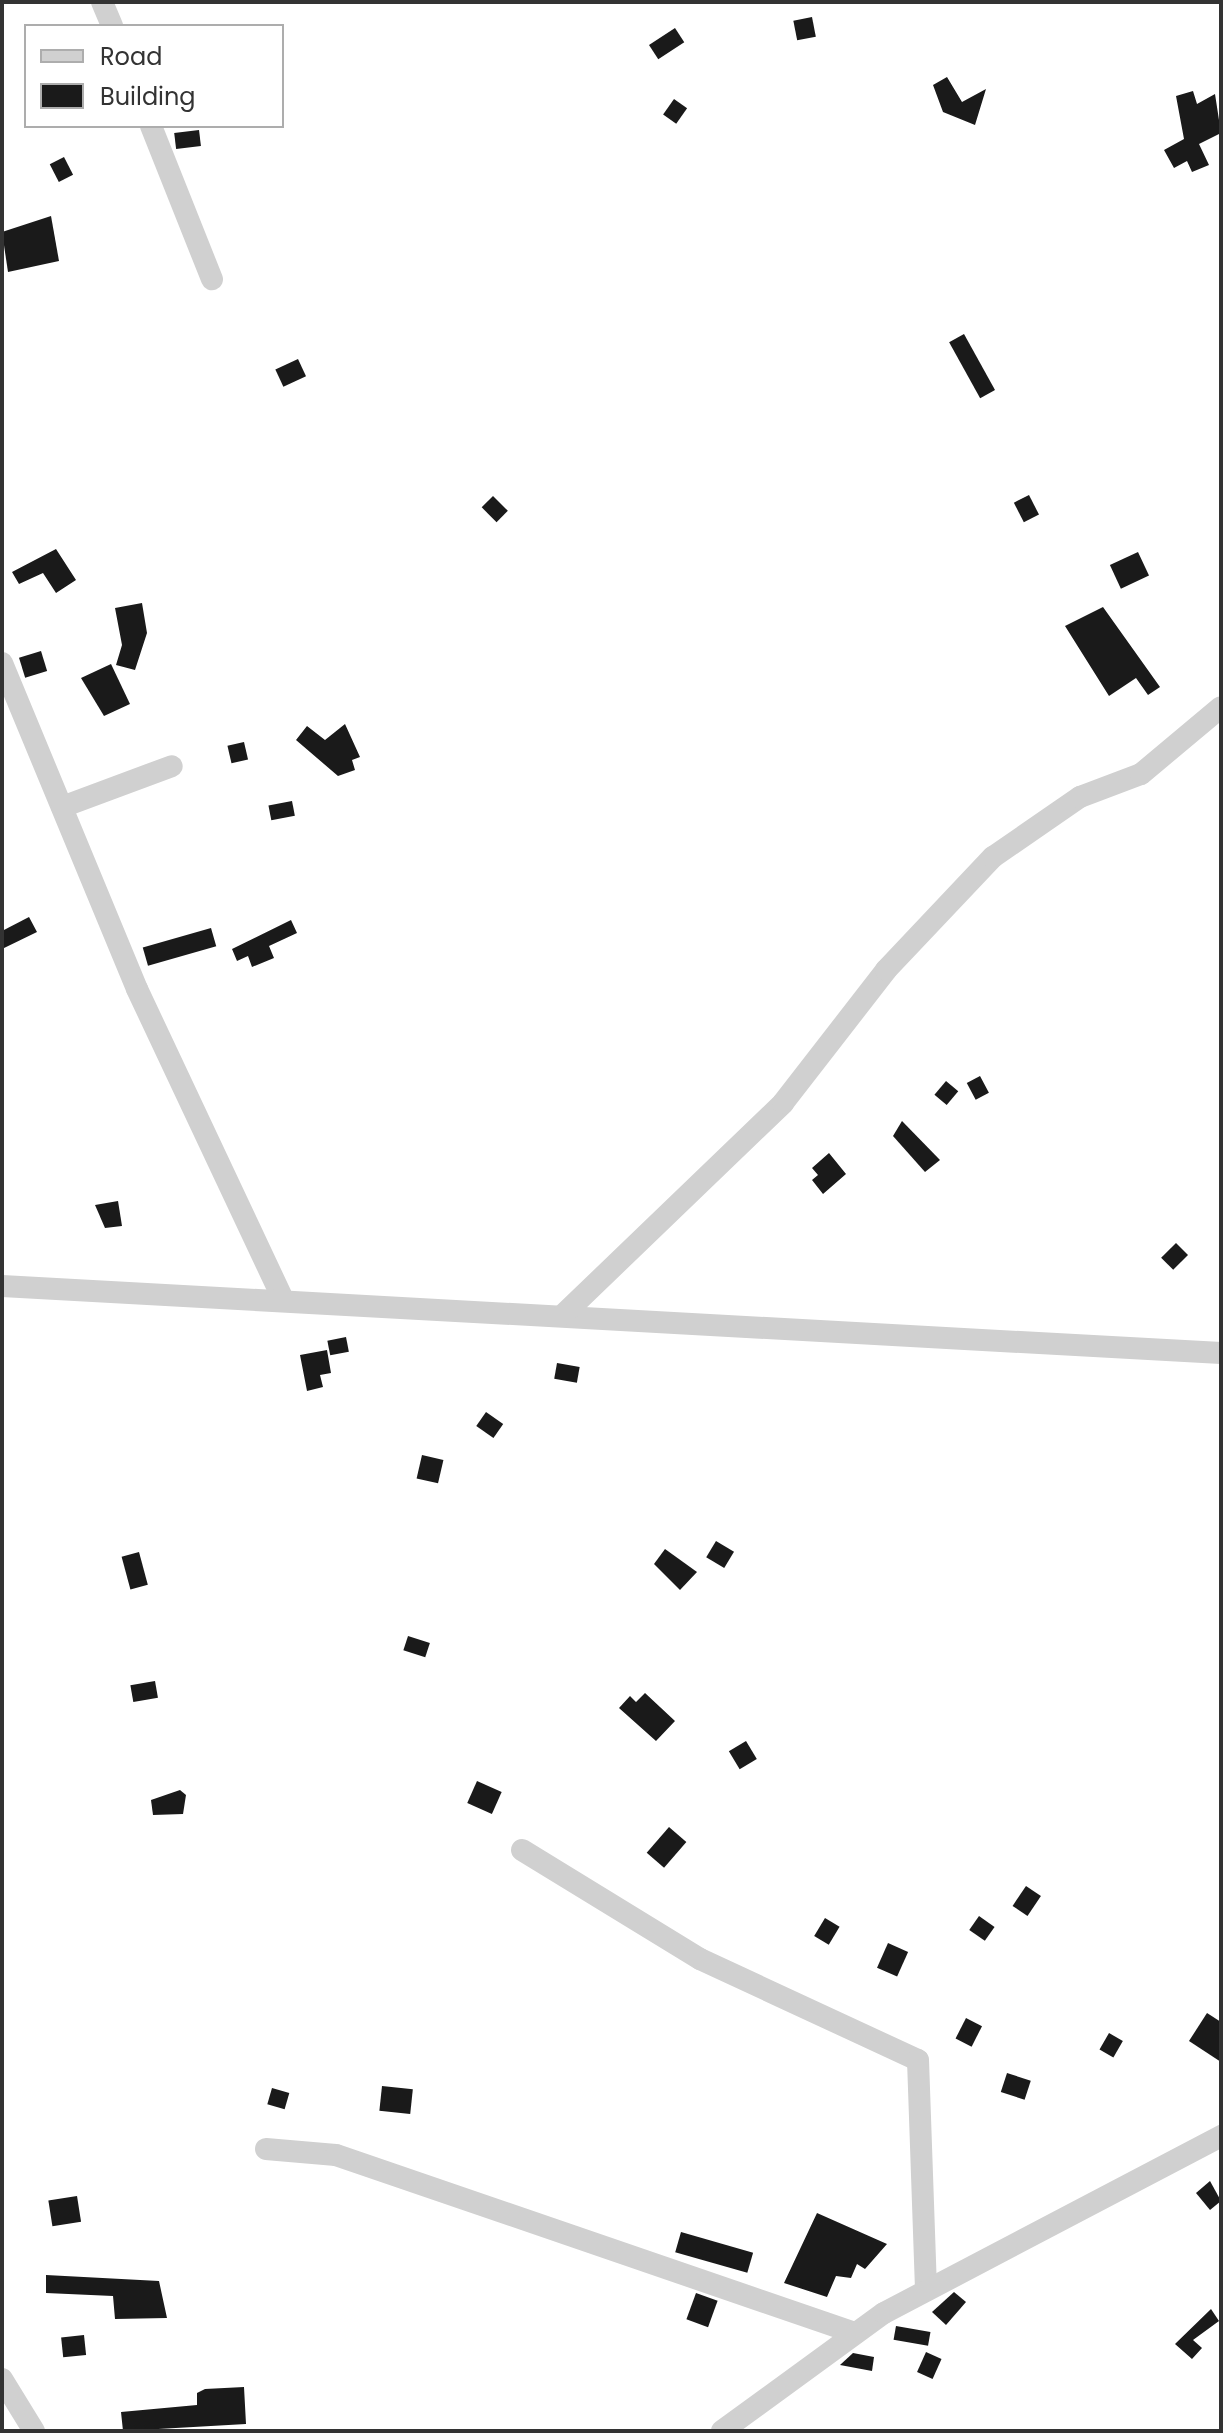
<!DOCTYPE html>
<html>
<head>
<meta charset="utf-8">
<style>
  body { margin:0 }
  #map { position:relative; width:1223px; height:2433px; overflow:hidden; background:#fff; font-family:Poppins,sans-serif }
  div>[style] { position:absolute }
  .building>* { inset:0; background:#1a1a1a; transform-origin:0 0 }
  .street>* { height:22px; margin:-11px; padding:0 11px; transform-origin:11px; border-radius:11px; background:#d0d0d0 }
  span { translate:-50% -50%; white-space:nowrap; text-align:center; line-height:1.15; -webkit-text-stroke:8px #fff; paint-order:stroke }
  .frame { position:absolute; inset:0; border:4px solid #333; pointer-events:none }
  .legend { position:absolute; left:24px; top:24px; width:260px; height:104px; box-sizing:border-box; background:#fff; border:2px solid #adadad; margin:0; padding:10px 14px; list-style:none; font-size:24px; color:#333 }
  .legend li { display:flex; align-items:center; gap:16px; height:40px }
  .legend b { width:40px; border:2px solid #adadad }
</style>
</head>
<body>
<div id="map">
  <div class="building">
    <i style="left:812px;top:17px;width:20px;height:19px;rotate:79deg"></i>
    <i style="left:675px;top:28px;width:17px;height:31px;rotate:57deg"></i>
    <i style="clip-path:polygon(947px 77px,962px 102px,986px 89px,975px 125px,943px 112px,933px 85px)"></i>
    <i style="clip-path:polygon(1193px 91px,1197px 104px,1215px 94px,1221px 133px,1199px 144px,1209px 165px,1192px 172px,1187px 161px,1174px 168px,1164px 150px,1184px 139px,1176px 96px)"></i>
    <i style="left:674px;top:99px;width:16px;height:19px;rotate:35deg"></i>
    <i style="left:199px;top:130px;width:16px;height:25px;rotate:83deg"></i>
    <i style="left:64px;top:157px;width:20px;height:16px;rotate:63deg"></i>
    <i style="clip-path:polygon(51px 216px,59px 261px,8px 272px,2px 232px)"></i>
    <i style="left:964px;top:334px;width:64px;height:17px;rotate:61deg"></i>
    <i style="left:298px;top:359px;width:19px;height:25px;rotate:65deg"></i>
    <i style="left:1029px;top:495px;width:22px;height:17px;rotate:63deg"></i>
    <i style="left:493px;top:496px;width:21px;height:16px;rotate:45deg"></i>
    <i style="clip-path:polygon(56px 549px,76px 580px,56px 593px,43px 573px,19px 584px,12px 572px)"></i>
    <i style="left:1138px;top:552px;width:26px;height:31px;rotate:65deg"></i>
    <i style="clip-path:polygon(142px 603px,147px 633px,135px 670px,116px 665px,122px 645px,115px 608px)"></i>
    <i style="clip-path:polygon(1103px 607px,1160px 687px,1148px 695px,1136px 678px,1109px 696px,1065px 626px)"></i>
    <i style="left:41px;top:651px;width:21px;height:23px;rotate:73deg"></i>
    <i style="clip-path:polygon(111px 664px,130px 704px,104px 716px,81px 678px)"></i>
    <i style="clip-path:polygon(345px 724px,360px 757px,352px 760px,355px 770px,338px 776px,296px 740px,307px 726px,325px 740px)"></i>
    <i style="left:244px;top:742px;width:18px;height:17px;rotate:77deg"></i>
    <i style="left:292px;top:801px;width:15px;height:24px;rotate:79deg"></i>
    <i style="clip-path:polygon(29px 917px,37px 932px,2px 949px,2px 931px)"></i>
    <i style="clip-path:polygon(291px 920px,297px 933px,269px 946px,274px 958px,252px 967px,248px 956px,237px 961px,232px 949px)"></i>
    <i style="left:211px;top:928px;width:19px;height:71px;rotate:74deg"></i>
    <i style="left:980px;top:1076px;width:19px;height:15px;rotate:62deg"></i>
    <i style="left:946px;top:1081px;width:16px;height:18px;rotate:40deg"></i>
    <i style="clip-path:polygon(902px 1121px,940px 1160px,925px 1172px,893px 1136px)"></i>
    <i style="clip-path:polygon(829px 1153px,846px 1174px,823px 1194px,812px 1180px,818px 1175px,812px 1168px)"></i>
    <i style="clip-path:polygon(118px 1201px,122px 1226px,105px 1228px,95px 1205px)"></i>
    <i style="left:1176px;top:1243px;width:17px;height:21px;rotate:45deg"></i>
    <i style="left:346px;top:1337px;width:15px;height:19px;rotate:79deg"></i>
    <i style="clip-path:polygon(327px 1350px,331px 1373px,320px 1375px,323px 1387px,307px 1391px,300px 1355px)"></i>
    <i style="left:557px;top:1363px;width:23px;height:16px;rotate:10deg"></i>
    <i style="left:486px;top:1412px;width:21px;height:17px;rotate:35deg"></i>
    <i style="left:422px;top:1455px;width:22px;height:24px;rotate:13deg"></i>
    <i style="left:716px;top:1541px;width:21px;height:19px;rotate:31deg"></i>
    <i style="clip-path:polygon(665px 1549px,697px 1572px,680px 1590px,654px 1564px)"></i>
    <i style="left:139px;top:1552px;width:34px;height:18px;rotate:75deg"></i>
    <i style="left:408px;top:1636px;width:23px;height:15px;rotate:18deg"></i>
    <i style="left:155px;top:1681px;width:17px;height:25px;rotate:80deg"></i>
    <i style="clip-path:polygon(645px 1693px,675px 1721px,656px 1741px,619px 1708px,630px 1696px,636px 1702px)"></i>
    <i style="left:746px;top:1741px;width:21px;height:20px;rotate:59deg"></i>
    <i style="left:477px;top:1781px;width:27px;height:24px;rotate:24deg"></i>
    <i style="clip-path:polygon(180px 1790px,186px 1795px,183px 1814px,153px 1815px,151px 1800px)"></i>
    <i style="left:669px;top:1827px;width:23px;height:34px;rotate:41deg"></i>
    <i style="left:1026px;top:1886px;width:18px;height:24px;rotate:34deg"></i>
    <i style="left:979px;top:1916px;width:19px;height:17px;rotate:35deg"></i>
    <i style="left:825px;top:1918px;width:17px;height:21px;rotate:31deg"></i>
    <i style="left:888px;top:1943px;width:22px;height:27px;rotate:24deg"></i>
    <i style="clip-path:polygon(1207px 2013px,1221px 2022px,1221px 2062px,1189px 2041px)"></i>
    <i style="left:966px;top:2018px;width:18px;height:23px;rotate:27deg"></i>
    <i style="left:1109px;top:2033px;width:16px;height:19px;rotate:30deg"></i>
    <i style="left:1007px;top:2073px;width:25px;height:20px;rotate:18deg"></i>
    <i style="left:382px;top:2086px;width:31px;height:25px;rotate:6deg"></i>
    <i style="left:272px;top:2088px;width:18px;height:17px;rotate:16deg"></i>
    <i style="clip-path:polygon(1210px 2181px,1221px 2201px,1210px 2210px,1196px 2193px)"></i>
    <i style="left:77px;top:2196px;width:26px;height:29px;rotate:81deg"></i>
    <i style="clip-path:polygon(817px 2213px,887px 2244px,865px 2269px,857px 2264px,851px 2278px,836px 2276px,827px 2297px,784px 2283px)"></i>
    <i style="left:681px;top:2232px;width:75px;height:21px;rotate:16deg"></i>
    <i style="clip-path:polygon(46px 2275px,159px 2281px,167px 2318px,115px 2319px,113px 2296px,46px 2293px)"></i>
    <i style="clip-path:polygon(954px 2292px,966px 2302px,946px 2325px,932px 2312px)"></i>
    <i style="left:696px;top:2293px;width:23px;height:28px;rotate:20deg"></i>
    <i style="clip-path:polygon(1211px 2309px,1219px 2321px,1193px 2340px,1202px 2348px,1192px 2359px,1175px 2344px)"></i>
    <i style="left:896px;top:2326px;width:35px;height:14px;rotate:10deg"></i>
    <i style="left:84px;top:2335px;width:20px;height:23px;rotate:84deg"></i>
    <i style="left:926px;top:2352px;width:17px;height:22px;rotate:24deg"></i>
    <i style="clip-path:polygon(853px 2353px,874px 2357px,872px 2371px,840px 2365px)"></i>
    <i style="clip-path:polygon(244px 2387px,246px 2424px,123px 2431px,121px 2412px,197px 2405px,197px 2393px,205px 2389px)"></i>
  </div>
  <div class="street">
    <i style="left:102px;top:2px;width:26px;rotate:67deg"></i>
    <i style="left:151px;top:126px;width:165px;rotate:68.3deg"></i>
    <i style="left:2px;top:663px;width:353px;rotate:67.5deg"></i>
    <i style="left:137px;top:989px;width:343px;rotate:64.8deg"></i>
    <i style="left:62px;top:807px;width:117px;rotate:-20.4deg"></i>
    <i style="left:2px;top:1286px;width:1221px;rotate:3.15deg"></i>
    <i style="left:564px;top:1314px;width:304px;rotate:-43.9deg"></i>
    <i style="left:783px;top:1103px;width:168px;rotate:-52.2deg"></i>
    <i style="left:886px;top:970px;width:156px;rotate:-46.6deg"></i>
    <i style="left:993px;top:857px;width:106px;rotate:-34.6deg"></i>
    <i style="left:1080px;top:797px;width:65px;rotate:-20.7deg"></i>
    <i style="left:1141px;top:774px;width:104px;rotate:-39.9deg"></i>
    <i style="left:522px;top:1850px;width:209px;rotate:31.5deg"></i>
    <i style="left:700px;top:1959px;width:240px;rotate:24.9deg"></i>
    <i style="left:918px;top:2060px;width:230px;rotate:88deg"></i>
    <i style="left:266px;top:2149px;width:70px;rotate:4.9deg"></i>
    <i style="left:336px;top:2155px;width:549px;rotate:18.93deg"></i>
    <i style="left:2px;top:2379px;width:61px;rotate:58.4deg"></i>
    <i style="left:722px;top:2431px;width:200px;rotate:-36.1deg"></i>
    <i style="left:884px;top:2313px;width:381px;rotate:-27.7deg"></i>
  </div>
  <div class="frame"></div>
  <ul class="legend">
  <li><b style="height:10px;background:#d0d0d0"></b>Road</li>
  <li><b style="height:22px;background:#1a1a1a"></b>Building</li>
  </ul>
</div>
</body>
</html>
